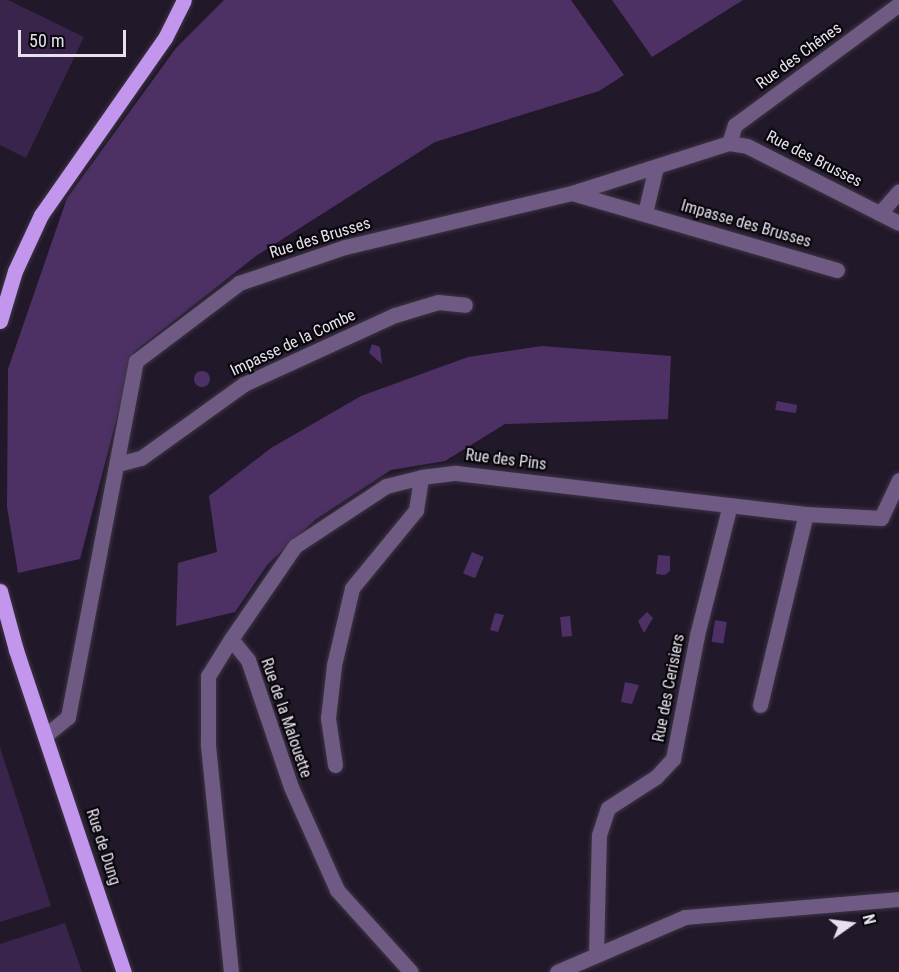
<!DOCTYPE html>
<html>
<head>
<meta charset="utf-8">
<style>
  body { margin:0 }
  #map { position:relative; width:899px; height:972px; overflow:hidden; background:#211829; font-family:"Roboto Condensed",sans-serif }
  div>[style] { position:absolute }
  .green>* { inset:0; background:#39254b }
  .forest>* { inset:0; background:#4d3165 }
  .water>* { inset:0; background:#4d3166; transform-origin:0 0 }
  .round { border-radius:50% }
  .roads { filter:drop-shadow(0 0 2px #3d3444) drop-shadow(0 0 2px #3d3444) }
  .minor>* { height:15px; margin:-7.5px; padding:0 7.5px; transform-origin:7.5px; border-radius:7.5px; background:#6f5a83 }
  .major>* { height:15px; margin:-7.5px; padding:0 7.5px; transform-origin:7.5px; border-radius:7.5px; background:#c396ed }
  span { translate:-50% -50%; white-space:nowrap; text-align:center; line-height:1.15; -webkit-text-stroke:4.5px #09060c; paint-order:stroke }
  .street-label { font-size:16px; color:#e6e1ed }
  .north { position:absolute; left:821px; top:894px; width:60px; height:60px; -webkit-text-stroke:4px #09060c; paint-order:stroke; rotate:76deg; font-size:16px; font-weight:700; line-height:24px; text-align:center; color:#e6e1ed }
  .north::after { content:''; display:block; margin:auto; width:21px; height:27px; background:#e6e1ed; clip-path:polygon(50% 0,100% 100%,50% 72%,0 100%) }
  .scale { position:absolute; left:18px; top:30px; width:108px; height:27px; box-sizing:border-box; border:3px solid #e6e1ed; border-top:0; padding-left:8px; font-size:18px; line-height:21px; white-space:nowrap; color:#e6e1ed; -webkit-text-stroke:4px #09060c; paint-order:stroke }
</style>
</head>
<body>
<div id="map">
  <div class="green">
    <i style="clip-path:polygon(0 0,8px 0,84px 37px,26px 158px,0 145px)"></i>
    <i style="clip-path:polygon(0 747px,51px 906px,0 922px)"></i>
    <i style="clip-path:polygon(65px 923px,82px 972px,0 972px,0 944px)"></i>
  </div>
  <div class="forest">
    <i style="clip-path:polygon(224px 0,571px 0,624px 75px,599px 91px,435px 142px,256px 256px,134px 352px,80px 559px,18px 573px,7px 507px,8px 369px,67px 198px,176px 48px)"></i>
    <i style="clip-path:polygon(612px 0,743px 0,652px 57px)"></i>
    <i style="clip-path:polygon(542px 346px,671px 356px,668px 419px,505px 424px,445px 461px,391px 470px,315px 520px,268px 564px,235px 612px,176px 626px,178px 563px,217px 552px,209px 496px,271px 448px,361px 396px,468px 357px)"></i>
  </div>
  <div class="water">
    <i style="clip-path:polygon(372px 344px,380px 347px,382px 364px,369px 353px)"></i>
    <i class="round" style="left:194px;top:371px;width:16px;height:16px"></i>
    <i style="clip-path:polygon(777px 401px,797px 405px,796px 413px,775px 410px)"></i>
    <i style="left:472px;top:552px;width:13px;height:23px;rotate:23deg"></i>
    <i style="clip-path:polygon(658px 555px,670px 556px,670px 571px,665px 575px,656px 574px)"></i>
    <i style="clip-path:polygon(647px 612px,653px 618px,644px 633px,638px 621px)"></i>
    <i style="clip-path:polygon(495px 613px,504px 615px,498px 632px,490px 630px)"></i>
    <i style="left:570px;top:616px;width:20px;height:10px;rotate:84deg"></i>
    <i style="left:715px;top:620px;width:12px;height:22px;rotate:9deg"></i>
    <i style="clip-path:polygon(625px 682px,639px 685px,632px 704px,621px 702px)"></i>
  </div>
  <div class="roads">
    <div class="minor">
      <i style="left:729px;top:143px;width:19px;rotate:-72deg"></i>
      <i style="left:735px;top:125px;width:204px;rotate:-36.4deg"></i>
      <i style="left:572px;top:193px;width:276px;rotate:16.2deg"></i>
      <i style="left:645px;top:213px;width:47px;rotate:-76.6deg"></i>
      <i style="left:880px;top:213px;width:29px;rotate:-49deg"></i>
      <i style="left:118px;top:464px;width:24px;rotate:-15deg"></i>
      <i style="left:141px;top:458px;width:127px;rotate:-35.7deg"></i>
      <i style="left:244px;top:384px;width:166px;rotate:-24.6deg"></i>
      <i style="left:395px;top:315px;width:45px;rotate:-16.8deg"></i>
      <i style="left:438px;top:302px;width:27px;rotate:6deg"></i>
      <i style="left:231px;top:639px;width:113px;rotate:-55.5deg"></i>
      <i style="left:295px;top:546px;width:109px;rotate:-33.4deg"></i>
      <i style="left:386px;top:486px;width:36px;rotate:-14deg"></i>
      <i style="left:421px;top:477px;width:35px;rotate:-7deg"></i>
      <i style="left:456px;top:473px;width:352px;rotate:6.7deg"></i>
      <i style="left:806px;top:514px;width:75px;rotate:3.1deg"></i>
      <i style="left:881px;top:518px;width:42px;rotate:-64.7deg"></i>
      <i style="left:760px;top:705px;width:196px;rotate:-76.5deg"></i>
      <i style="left:47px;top:734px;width:27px;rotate:-39deg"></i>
      <i style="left:68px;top:717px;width:362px;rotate:-79.2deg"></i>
      <i style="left:136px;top:361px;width:129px;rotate:-37.1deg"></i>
      <i style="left:239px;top:283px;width:112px;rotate:-18.8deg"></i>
      <i style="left:345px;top:247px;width:233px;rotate:-13.4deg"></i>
      <i style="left:572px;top:193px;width:165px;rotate:-17.7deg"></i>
      <i style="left:729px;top:143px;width:18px;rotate:9deg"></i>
      <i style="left:747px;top:146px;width:170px;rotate:26.9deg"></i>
      <i style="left:335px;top:765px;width:48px;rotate:-98.5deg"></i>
      <i style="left:328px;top:718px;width:53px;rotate:-83.5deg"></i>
      <i style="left:334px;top:665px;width:79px;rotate:-76.8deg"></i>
      <i style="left:352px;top:588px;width:101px;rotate:-50.6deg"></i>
      <i style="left:416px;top:510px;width:33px;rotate:-81deg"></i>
      <i style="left:596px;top:955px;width:120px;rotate:-88.6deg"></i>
      <i style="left:599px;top:835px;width:28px;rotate:-72deg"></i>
      <i style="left:608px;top:808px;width:57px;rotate:-32.9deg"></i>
      <i style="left:656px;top:777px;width:25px;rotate:-47deg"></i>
      <i style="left:673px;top:759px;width:126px;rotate:-79deg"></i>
      <i style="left:697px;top:635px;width:134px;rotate:-75.8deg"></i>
      <i style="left:231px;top:972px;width:229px;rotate:-95.8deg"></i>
      <i style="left:208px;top:744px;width:68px;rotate:-90deg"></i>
      <i style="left:208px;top:676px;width:44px;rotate:-58.1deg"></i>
      <i style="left:231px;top:639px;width:27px;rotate:51deg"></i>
      <i style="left:248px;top:660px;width:134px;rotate:71.3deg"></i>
      <i style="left:291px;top:787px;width:113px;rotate:65.9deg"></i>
      <i style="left:337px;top:890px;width:110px;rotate:47.9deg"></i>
      <i style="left:557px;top:972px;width:139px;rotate:-23.3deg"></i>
      <i style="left:685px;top:917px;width:215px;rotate:-4.8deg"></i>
    </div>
    <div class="major">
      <i style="left:0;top:321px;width:52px;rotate:-73.3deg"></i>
      <i style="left:15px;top:271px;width:62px;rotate:-65.1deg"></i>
      <i style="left:41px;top:215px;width:216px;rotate:-55deg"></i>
      <i style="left:165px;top:38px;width:42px;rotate:-63.4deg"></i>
      <i style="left:0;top:591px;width:61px;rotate:74.8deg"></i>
      <i style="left:16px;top:650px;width:340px;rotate:71.5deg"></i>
    </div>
  </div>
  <div class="street-label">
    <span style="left:799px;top:56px;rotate:-36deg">Rue des Chênes</span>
    <span style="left:814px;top:159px;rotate:27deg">Rue des Brusses</span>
    <span style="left:746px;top:224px;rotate:16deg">Impasse des Brusses</span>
    <span style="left:320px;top:238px;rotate:-17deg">Rue des Brusses</span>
    <span style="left:293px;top:343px;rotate:-25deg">Impasse de la Combe</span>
    <span style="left:506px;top:460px;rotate:7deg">Rue des Pins</span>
    <span style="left:669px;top:688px;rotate:-79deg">Rue des Cerisiers</span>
    <span style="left:286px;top:718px;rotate:71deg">Rue de la Malouette</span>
    <span style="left:103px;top:847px;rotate:72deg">Rue de Dung</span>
  </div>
  <div class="north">N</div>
  <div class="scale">50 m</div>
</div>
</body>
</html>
